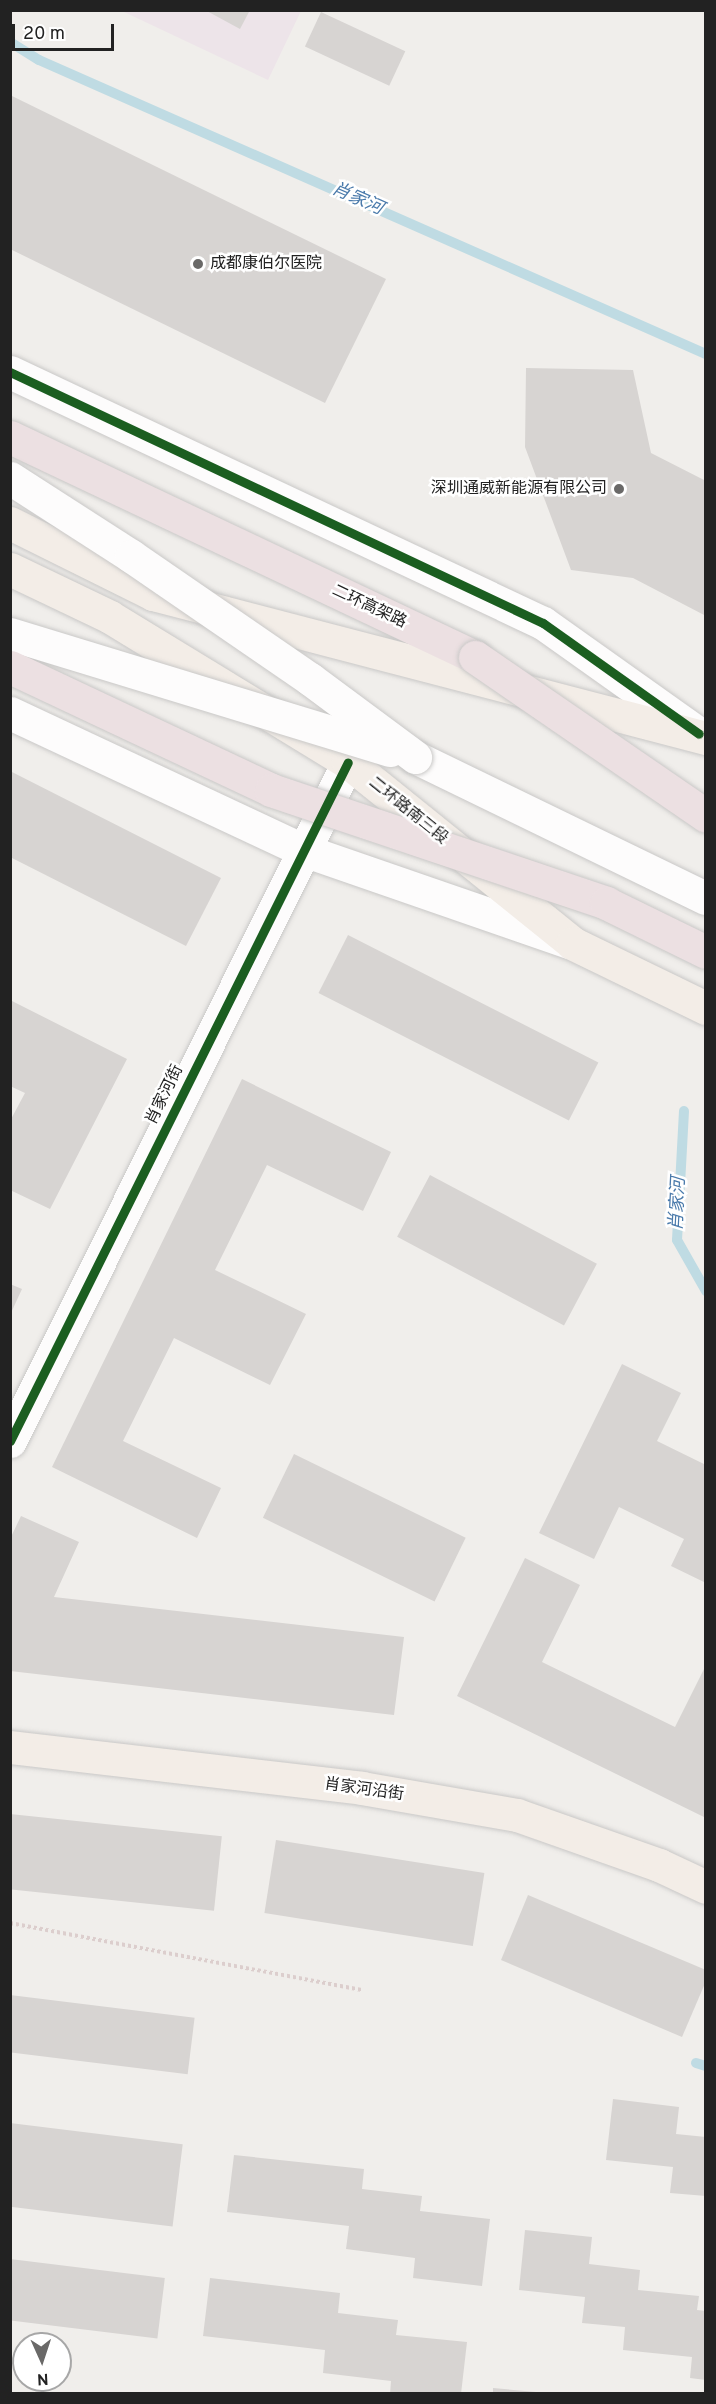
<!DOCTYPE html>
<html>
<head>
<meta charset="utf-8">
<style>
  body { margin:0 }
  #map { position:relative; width:716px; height:2404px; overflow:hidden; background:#f0eeeb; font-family:Overpass,"Noto Sans SC",sans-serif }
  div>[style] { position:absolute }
  .industrial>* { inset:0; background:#ede4e9 }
  .stream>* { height:10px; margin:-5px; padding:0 5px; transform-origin:5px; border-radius:5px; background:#bfdbe3 }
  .building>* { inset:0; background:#d7d4d2; transform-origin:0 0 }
  .path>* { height:4px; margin-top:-2px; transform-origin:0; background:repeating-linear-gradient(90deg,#dccecd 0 3px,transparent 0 6px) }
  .roads { filter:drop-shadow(0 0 2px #c9c8c7) drop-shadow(0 0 2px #c9c8c7) }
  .minor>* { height:33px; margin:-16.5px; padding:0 16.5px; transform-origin:16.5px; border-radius:16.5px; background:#fdfcfc }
  .major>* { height:33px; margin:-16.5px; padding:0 16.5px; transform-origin:16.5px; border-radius:16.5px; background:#f3ede7 }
  .highway>* { height:33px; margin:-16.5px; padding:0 16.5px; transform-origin:16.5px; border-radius:16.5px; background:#ece0e2 }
  .bridges { filter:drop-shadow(0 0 2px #c9c8c7) drop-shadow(0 0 2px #c9c8c7) }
  .minor-bridge>* { height:33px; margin:-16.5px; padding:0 16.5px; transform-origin:16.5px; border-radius:16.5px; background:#fdfcfc }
  .highway-bridge>* { height:33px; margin:-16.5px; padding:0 16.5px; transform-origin:16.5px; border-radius:16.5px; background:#ece0e2 }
  .cycleway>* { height:9px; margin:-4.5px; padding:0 4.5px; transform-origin:4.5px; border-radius:4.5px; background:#1b5e20 }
  .dots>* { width:16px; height:16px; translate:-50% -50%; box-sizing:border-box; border:3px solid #fff; border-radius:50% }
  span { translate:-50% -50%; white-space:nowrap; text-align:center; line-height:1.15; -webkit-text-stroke:5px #fff; paint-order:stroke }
  .poi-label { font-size:16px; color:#222 }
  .left { translate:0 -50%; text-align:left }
  .right { translate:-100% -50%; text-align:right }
  .street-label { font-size:16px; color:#222 }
  .water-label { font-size:18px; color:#4a7aab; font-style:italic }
  .frame { position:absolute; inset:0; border:12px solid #222; pointer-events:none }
  .north { position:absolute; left:12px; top:2332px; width:60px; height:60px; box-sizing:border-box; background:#fff; border:2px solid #a7a7a7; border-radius:50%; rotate:177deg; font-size:16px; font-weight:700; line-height:24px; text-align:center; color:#222 }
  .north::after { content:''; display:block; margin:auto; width:21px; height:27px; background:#6a6968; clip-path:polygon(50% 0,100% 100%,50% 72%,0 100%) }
  .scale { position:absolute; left:12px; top:24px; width:102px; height:27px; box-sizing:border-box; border:3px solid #222; border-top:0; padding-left:8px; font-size:18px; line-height:21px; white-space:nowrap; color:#222; -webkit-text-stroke:4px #fff; paint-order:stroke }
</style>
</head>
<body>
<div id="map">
  <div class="industrial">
    <i style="clip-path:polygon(122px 11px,301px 11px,268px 80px)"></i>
  </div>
  <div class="stream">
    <i style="left:10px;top:42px;width:34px;rotate:32deg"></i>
    <i style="left:39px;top:60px;width:729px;rotate:23.79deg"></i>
    <i style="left:684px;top:1111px;width:129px;rotate:93.1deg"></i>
    <i style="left:677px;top:1240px;width:59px;rotate:60.4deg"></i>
    <i style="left:696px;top:2063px;width:10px;rotate:17deg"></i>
  </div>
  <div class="building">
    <i style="clip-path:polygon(205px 10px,250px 10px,240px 29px)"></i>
    <i style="left:321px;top:12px;width:93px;height:38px;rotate:25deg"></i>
    <i style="clip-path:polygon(12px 96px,386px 279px,325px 403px,10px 249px)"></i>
    <i style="clip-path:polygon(526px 368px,633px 370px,651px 453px,706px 481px,706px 616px,633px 578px,571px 570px,525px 447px)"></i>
    <i style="clip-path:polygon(10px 771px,221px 878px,186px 946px,10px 857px)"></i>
    <i style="left:348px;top:935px;width:281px;height:65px;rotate:27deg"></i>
    <i style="clip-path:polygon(10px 1000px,127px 1059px,50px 1209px,10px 1190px,10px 1121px,25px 1093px,10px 1086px)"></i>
    <i style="clip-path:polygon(242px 1079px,391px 1152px,363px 1211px,267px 1165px,215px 1270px,306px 1314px,270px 1385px,174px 1338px,123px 1441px,221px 1488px,197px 1538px,52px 1467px)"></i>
    <i style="left:430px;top:1175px;width:189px;height:70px;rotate:28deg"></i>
    <i style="clip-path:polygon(10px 1284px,22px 1289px,10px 1315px)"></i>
    <i style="clip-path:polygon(622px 1364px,681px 1393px,657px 1441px,706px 1465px,706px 1583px,671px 1566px,684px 1539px,619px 1507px,594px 1559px,539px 1533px)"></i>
    <i style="left:294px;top:1454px;width:191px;height:71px;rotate:26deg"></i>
    <i style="clip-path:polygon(21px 1516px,79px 1542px,54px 1597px,404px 1637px,394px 1715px,10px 1671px,10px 1539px)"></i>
    <i style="clip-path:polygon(525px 1558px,580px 1585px,542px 1662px,675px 1727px,706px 1665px,706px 1818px,457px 1696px)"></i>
    <i style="left:10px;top:1814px;width:213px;height:75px;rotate:6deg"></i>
    <i style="left:276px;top:1840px;width:211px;height:74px;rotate:9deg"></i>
    <i style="clip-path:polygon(528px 1895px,706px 1970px,706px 1981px,682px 2037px,501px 1960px)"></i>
    <i style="left:10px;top:1995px;width:186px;height:57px;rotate:7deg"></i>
    <i style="clip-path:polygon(613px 2099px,679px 2107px,676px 2134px,706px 2137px,706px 2196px,670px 2193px,673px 2167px,606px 2160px)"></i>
    <i style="left:10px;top:2123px;width:174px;height:83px;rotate:7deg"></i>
    <i style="clip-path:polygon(234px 2155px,364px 2169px,362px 2189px,422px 2196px,420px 2211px,490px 2219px,482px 2286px,413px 2278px,415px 2258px,346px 2249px,349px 2226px,227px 2212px)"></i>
    <i style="clip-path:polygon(525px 2230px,592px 2237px,589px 2264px,640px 2270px,638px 2290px,699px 2296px,697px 2310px,706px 2311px,706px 2380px,690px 2378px,692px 2357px,623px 2350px,625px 2327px,582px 2323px,585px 2297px,519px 2290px)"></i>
    <i style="left:10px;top:2259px;width:156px;height:61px;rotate:7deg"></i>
    <i style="clip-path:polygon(210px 2278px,340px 2293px,338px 2313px,398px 2320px,396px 2335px,467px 2342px,461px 2394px,390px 2394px,391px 2381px,323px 2373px,325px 2350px,203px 2336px)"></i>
    <i style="clip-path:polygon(493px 2388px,536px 2392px,536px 2394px,493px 2394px)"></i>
  </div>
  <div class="path">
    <i style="left:10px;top:1923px;width:358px;rotate:10.8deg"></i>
  </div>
  <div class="roads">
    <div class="minor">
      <i style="left:10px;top:372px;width:589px;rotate:25.22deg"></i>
      <i style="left:543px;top:623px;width:191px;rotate:35.4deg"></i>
      <i style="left:10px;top:713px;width:323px;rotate:25.1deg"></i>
      <i style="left:303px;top:850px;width:281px;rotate:19.1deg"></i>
      <i style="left:415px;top:757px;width:323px;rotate:25.9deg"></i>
      <i style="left:10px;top:1441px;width:758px;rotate:-63.54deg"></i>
    </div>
    <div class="major">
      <i style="left:10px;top:523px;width:160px;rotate:26.4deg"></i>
      <i style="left:153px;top:594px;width:571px;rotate:14.6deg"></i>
      <i style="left:10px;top:569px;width:111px;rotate:25.6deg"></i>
      <i style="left:110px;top:617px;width:279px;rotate:31.4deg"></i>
      <i style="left:348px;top:762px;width:288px;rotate:38.9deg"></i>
      <i style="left:572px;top:943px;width:149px;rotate:25.9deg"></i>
      <i style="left:10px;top:1747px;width:354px;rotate:6.6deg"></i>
      <i style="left:362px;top:1788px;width:157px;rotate:9.9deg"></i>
      <i style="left:517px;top:1815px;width:151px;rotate:19.4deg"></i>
      <i style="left:659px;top:1865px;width:52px;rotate:25.1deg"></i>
    </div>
    <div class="highway">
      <i style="left:10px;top:437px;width:514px;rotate:25.32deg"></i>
    </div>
  </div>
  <div class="bridges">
    <div class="minor-bridge">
      <i style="left:10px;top:478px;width:144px;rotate:32.8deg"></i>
      <i style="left:131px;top:556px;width:217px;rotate:34.5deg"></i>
      <i style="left:310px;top:679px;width:131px;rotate:36.6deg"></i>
      <i style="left:10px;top:634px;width:397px;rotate:17deg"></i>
    </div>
    <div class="highway-bridge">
      <i style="left:475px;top:657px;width:280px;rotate:34.5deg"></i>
      <i style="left:10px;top:667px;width:289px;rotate:25.2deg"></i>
      <i style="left:271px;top:790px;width:354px;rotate:18.6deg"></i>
      <i style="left:606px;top:903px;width:111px;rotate:26.1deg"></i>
    </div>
  </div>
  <div class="cycleway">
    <i style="left:10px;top:372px;width:589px;rotate:25.22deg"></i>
    <i style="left:543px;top:623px;width:191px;rotate:35.4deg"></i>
    <i style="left:10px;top:1441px;width:758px;rotate:-63.54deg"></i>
  </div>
  <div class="dots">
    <i style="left:198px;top:264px;background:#6a6968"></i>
    <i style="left:619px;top:489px;background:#6a6968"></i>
  </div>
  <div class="poi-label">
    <span class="left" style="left:210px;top:264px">成都康伯尔医院</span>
    <span class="right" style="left:607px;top:489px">深圳通威新能源有限公司</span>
  </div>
  <div class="street-label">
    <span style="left:369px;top:607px;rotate:25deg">二环高架路</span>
    <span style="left:408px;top:811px;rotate:39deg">二环路南三段</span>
    <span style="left:165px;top:1095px;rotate:-64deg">肖家河街</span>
    <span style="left:364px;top:1790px;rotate:8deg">肖家河沿街</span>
  </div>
  <div class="water-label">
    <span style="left:357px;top:200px;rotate:24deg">肖家河</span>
    <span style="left:679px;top:1204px;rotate:-87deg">肖家河</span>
  </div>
  <div class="frame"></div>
  <div class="north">N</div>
  <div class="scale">20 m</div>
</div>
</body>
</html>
